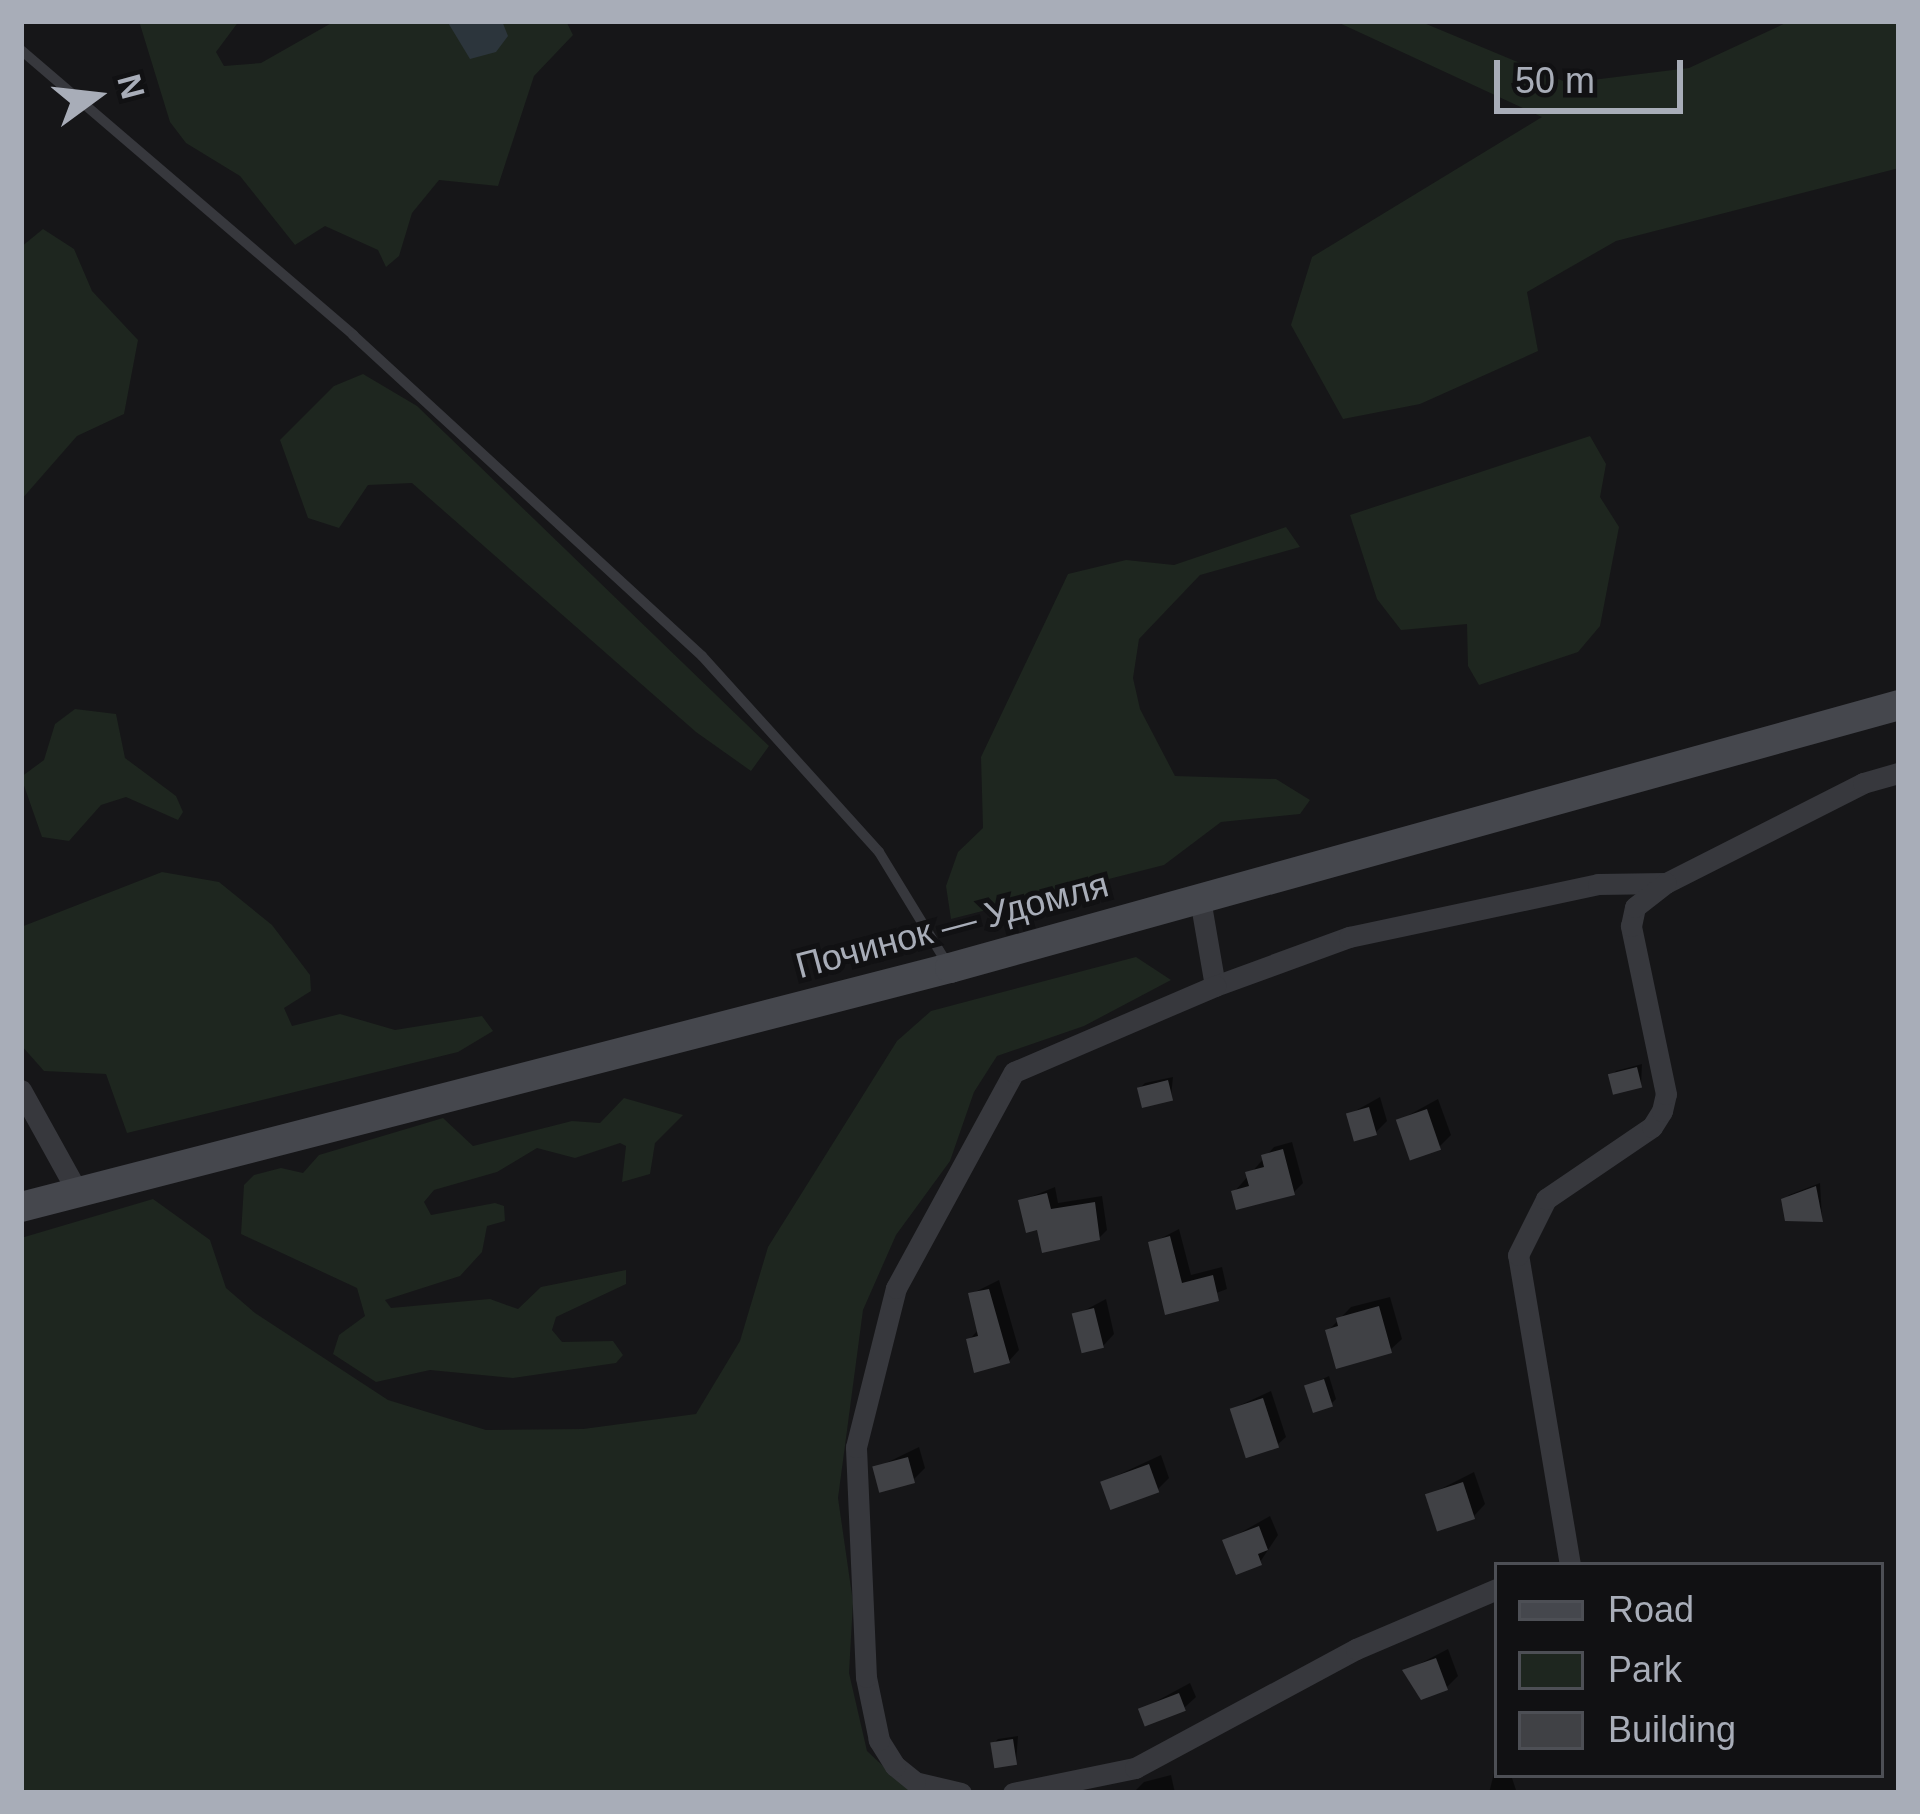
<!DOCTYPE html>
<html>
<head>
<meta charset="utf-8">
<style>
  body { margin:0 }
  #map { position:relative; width:1920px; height:1814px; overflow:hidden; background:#161618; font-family:Helvetica,sans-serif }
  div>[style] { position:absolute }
  .green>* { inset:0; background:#1e261f }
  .water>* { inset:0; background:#2c353c }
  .shadow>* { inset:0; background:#0007 }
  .building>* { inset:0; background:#404145; transform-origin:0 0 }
  .lane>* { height:10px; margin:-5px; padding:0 5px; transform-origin:5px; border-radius:5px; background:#37383d }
  .street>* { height:21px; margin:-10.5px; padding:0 10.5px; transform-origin:10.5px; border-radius:10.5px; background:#37383d }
  .secondary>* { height:30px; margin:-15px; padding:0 15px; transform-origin:15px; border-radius:15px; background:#45474d }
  span { translate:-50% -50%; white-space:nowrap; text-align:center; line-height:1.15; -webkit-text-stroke:10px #111113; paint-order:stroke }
  .street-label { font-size:36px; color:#a8adb8 }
  .frame { position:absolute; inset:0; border:24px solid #a8adb8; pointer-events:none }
  .legend { position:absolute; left:1494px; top:1562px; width:390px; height:216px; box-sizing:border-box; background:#111113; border:3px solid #4d4f55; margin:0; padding:15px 21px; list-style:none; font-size:36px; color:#a8adb8 }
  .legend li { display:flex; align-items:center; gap:24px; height:60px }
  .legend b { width:60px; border:3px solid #4d4f55 }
  .north { position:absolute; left:36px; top:36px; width:120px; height:120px; -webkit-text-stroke:9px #111113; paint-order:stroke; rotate:75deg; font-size:33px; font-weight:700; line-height:48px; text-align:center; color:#a8adb8 }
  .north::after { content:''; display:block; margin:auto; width:42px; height:54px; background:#a8adb8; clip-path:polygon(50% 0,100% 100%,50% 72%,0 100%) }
  .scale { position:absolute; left:1494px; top:60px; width:189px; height:54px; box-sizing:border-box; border:6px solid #a8adb8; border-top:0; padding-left:15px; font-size:36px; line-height:42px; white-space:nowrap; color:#a8adb8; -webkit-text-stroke:9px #111113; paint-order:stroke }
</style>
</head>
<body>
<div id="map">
  <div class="green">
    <i style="clip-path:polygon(139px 21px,239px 21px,216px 52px,224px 66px,261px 63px,335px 21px,566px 21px,573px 35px,534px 76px,498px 186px,439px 180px,412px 213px,399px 256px,386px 267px,378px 250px,325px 226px,295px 245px,240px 176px,186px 143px,170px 122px)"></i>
    <i style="clip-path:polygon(1335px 21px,1419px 21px,1568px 83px,1689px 68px,1790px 21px,1899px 21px,1899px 168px,1616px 241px,1527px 292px,1538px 351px,1420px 404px,1343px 419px,1291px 325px,1312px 257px,1542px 117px)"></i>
    <i style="clip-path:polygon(43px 229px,74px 249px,92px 291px,138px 340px,124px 414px,77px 436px,21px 500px,21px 247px)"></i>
    <i style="clip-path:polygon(363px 374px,417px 406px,769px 746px,751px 771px,696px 732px,412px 483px,368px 485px,339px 528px,308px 518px,280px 440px,334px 386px)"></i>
    <i style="clip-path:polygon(1590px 436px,1606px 464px,1600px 497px,1619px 527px,1600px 626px,1578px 652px,1479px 685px,1468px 666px,1467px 624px,1401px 630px,1377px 599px,1350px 515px)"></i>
    <i style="clip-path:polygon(1286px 527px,1300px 547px,1200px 575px,1139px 639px,1133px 678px,1140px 709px,1175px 776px,1276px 779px,1310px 800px,1300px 814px,1221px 822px,1164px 865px,951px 919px,946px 886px,958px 852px,983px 828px,981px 757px,1068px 574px,1126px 560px,1174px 565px)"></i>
    <i style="clip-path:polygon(75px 709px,116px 714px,125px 758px,176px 796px,183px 812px,178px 820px,126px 797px,101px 805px,69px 841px,42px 837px,21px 777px,44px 760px,55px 724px)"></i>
    <i style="clip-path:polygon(162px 872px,219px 882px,272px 925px,310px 975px,311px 991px,284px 1008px,292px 1026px,340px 1014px,395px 1030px,482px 1016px,493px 1031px,458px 1052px,127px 1133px,106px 1074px,44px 1071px,21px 1045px,21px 927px)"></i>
    <i style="clip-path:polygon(1136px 957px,1171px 980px,1084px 1026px,997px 1056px,974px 1092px,950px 1161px,896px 1235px,863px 1310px,838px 1498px,853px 1602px,849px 1673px,867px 1751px,912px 1793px,21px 1793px,21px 1238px,153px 1199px,210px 1240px,226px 1288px,255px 1313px,388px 1400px,486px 1430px,583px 1429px,696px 1414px,740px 1341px,768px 1247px,897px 1041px,931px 1011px)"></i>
    <i style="clip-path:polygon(624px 1098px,683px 1115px,655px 1143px,650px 1174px,622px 1182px,626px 1146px,620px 1143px,575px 1158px,537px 1148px,497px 1172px,434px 1190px,424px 1202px,431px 1215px,495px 1203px,504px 1206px,505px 1221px,487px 1226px,482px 1252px,460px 1276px,385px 1300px,391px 1308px,490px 1299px,518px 1309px,541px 1287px,626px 1270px,626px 1284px,556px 1317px,552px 1330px,562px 1342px,613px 1341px,623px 1355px,616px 1363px,513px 1378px,430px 1370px,376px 1382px,333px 1354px,339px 1335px,365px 1316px,357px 1288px,241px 1234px,244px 1185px,254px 1175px,281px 1168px,303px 1173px,319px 1155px,443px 1118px,473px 1146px,572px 1121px,600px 1123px)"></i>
  </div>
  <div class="water">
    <i style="clip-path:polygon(447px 21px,502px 21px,508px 36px,496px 52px,470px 59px)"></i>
  </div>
  <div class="shadow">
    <i style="clip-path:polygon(1642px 1064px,1641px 1085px,1611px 1076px,1616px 1071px)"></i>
    <i style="clip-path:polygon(1173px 1077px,1171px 1097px,1140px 1088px,1145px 1083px)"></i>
    <i style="clip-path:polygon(1380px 1097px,1387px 1121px,1376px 1132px,1350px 1114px)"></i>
    <i style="clip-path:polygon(1438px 1099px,1451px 1135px,1439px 1147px,1400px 1120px)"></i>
    <i style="clip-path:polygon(1292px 1142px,1303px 1183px,1294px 1192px,1234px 1192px,1274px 1147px)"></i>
    <i style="clip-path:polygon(1820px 1183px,1822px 1219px,1784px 1200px,1789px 1195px)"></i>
    <i style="clip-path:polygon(1055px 1187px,1058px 1203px,1102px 1196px,1107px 1230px,1099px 1238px,1039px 1226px,1021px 1201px)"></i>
    <i style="clip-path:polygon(1179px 1229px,1191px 1275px,1222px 1267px,1227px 1289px,1168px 1311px,1152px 1243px)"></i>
    <i style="clip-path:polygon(999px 1280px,1019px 1350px,1009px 1361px,969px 1340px,979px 1329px,971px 1294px)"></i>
    <i style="clip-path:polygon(1390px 1297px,1402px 1339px,1390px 1350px,1328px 1331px,1351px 1307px)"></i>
    <i style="clip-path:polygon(1106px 1299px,1114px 1334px,1103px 1346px,1076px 1315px)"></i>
    <i style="clip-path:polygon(1329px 1376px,1336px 1399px,1331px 1404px,1307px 1386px)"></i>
    <i style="clip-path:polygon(1271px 1391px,1286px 1437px,1277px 1445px,1232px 1409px)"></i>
    <i style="clip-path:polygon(919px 1447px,925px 1468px,913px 1480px,876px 1468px)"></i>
    <i style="clip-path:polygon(1161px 1455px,1169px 1478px,1157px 1490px,1103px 1482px)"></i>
    <i style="clip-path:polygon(1474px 1472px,1485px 1504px,1474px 1516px,1429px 1495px)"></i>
    <i style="clip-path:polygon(1270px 1516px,1278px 1535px,1260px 1562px,1226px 1541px)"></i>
    <i style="clip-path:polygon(1448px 1649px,1458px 1676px,1446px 1688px,1406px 1671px)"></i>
    <i style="clip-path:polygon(1190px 1683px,1196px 1697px,1184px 1708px,1142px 1709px)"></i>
    <i style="clip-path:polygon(1018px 1736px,1016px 1762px,993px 1744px,998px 1739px)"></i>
    <i style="clip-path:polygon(1494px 1773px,1511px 1775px,1517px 1793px,1489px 1793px)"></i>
    <i style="clip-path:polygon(1171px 1775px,1175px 1793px,1133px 1793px,1144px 1782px)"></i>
  </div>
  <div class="building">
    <i style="left:1637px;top:1067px;width:21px;height:30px;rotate:76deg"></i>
    <i style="left:1168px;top:1080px;width:21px;height:32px;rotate:76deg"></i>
    <i style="left:1369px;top:1107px;width:29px;height:24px;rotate:74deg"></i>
    <i style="left:1427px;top:1109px;width:43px;height:33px;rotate:71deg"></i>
    <i style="clip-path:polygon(1283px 1149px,1295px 1195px,1236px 1210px,1231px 1191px,1249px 1186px,1245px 1172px,1264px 1167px,1261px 1155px)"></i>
    <i style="clip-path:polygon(1816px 1186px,1823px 1222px,1785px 1221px,1781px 1199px)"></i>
    <i style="clip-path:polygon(1047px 1193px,1051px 1209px,1095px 1202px,1100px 1240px,1042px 1253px,1037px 1230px,1026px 1233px,1018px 1200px)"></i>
    <i style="clip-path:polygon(1170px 1236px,1182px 1283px,1213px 1275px,1219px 1301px,1165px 1315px,1148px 1242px)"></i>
    <i style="clip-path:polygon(989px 1289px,1010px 1363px,974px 1373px,966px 1339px,978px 1336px,968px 1293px)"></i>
    <i style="clip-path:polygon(1379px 1306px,1392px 1353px,1336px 1369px,1325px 1330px,1338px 1326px,1336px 1318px)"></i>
    <i style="left:1094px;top:1308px;width:41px;height:23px;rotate:76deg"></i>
    <i style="left:1324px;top:1379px;width:29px;height:21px;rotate:72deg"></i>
    <i style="left:1263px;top:1398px;width:52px;height:35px;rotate:72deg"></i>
    <i style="left:908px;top:1457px;width:27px;height:37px;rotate:75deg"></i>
    <i style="left:1149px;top:1464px;width:30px;height:52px;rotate:70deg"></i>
    <i style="left:1463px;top:1482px;width:39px;height:40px;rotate:72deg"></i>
    <i style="clip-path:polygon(1259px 1526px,1268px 1550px,1258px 1554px,1262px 1565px,1236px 1575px,1222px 1540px)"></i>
    <i style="clip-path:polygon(1436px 1658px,1448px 1690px,1421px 1700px,1402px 1670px)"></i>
    <i style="left:1179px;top:1693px;width:19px;height:44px;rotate:69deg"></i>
    <i style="left:1013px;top:1739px;width:26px;height:23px;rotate:81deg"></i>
  </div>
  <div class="lane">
    <i style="left:21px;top:50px;width:438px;rotate:40.6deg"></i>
    <i style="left:353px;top:335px;width:474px;rotate:42.6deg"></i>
    <i style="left:702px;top:656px;width:264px;rotate:47.9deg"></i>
    <i style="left:879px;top:852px;width:132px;rotate:58.6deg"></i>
  </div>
  <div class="street">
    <i style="left:1200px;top:899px;width:88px;rotate:80.2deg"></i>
    <i style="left:1215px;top:986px;width:143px;rotate:-20.1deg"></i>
    <i style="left:1349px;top:937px;width:255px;rotate:-12deg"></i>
    <i style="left:1598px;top:884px;width:68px;rotate:-0.8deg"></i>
    <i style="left:1666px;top:883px;width:221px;rotate:-26.9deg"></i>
    <i style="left:1863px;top:783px;width:37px;rotate:-16deg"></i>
    <i style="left:21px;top:1090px;width:115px;rotate:61deg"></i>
    <i style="left:1570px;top:1565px;width:314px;rotate:-99.5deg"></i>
    <i style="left:1518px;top:1255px;width:63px;rotate:-63.4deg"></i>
    <i style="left:1546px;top:1199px;width:128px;rotate:-34.2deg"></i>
    <i style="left:1652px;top:1127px;width:19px;rotate:-58deg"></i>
    <i style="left:1662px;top:1111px;width:17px;rotate:-77deg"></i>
    <i style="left:1666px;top:1094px;width:172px;rotate:-101.8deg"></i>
    <i style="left:1631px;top:926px;width:19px;rotate:-78deg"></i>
    <i style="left:1635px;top:907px;width:39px;rotate:-38deg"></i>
    <i style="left:961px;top:1793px;width:47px;rotate:-166.6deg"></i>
    <i style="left:915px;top:1782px;width:26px;rotate:-141deg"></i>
    <i style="left:895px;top:1766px;width:31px;rotate:-122deg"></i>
    <i style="left:879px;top:1740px;width:64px;rotate:-101.7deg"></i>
    <i style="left:866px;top:1677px;width:230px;rotate:-92.5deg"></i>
    <i style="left:856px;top:1447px;width:164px;rotate:-75.9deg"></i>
    <i style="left:896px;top:1288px;width:246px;rotate:-61.4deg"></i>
    <i style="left:1014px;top:1072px;width:219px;rotate:-23.2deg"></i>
    <i style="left:1013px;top:1793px;width:125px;rotate:-11.6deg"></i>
    <i style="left:1135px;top:1768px;width:251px;rotate:-28.3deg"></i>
    <i style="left:1356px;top:1649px;width:153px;rotate:-23.1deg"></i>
  </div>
  <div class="secondary">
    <i style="left:21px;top:1207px;width:959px;rotate:-14.43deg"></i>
    <i style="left:950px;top:968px;width:985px;rotate:-15.49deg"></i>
  </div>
  <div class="street-label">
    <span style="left:952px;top:925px;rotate:-15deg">Починок — Удомля</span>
  </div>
  <div class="frame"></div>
  <ul class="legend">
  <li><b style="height:15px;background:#45474d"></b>Road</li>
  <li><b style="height:33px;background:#1e261f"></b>Park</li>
  <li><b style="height:33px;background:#404145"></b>Building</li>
  </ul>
  <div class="north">N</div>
  <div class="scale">50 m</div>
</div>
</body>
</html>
